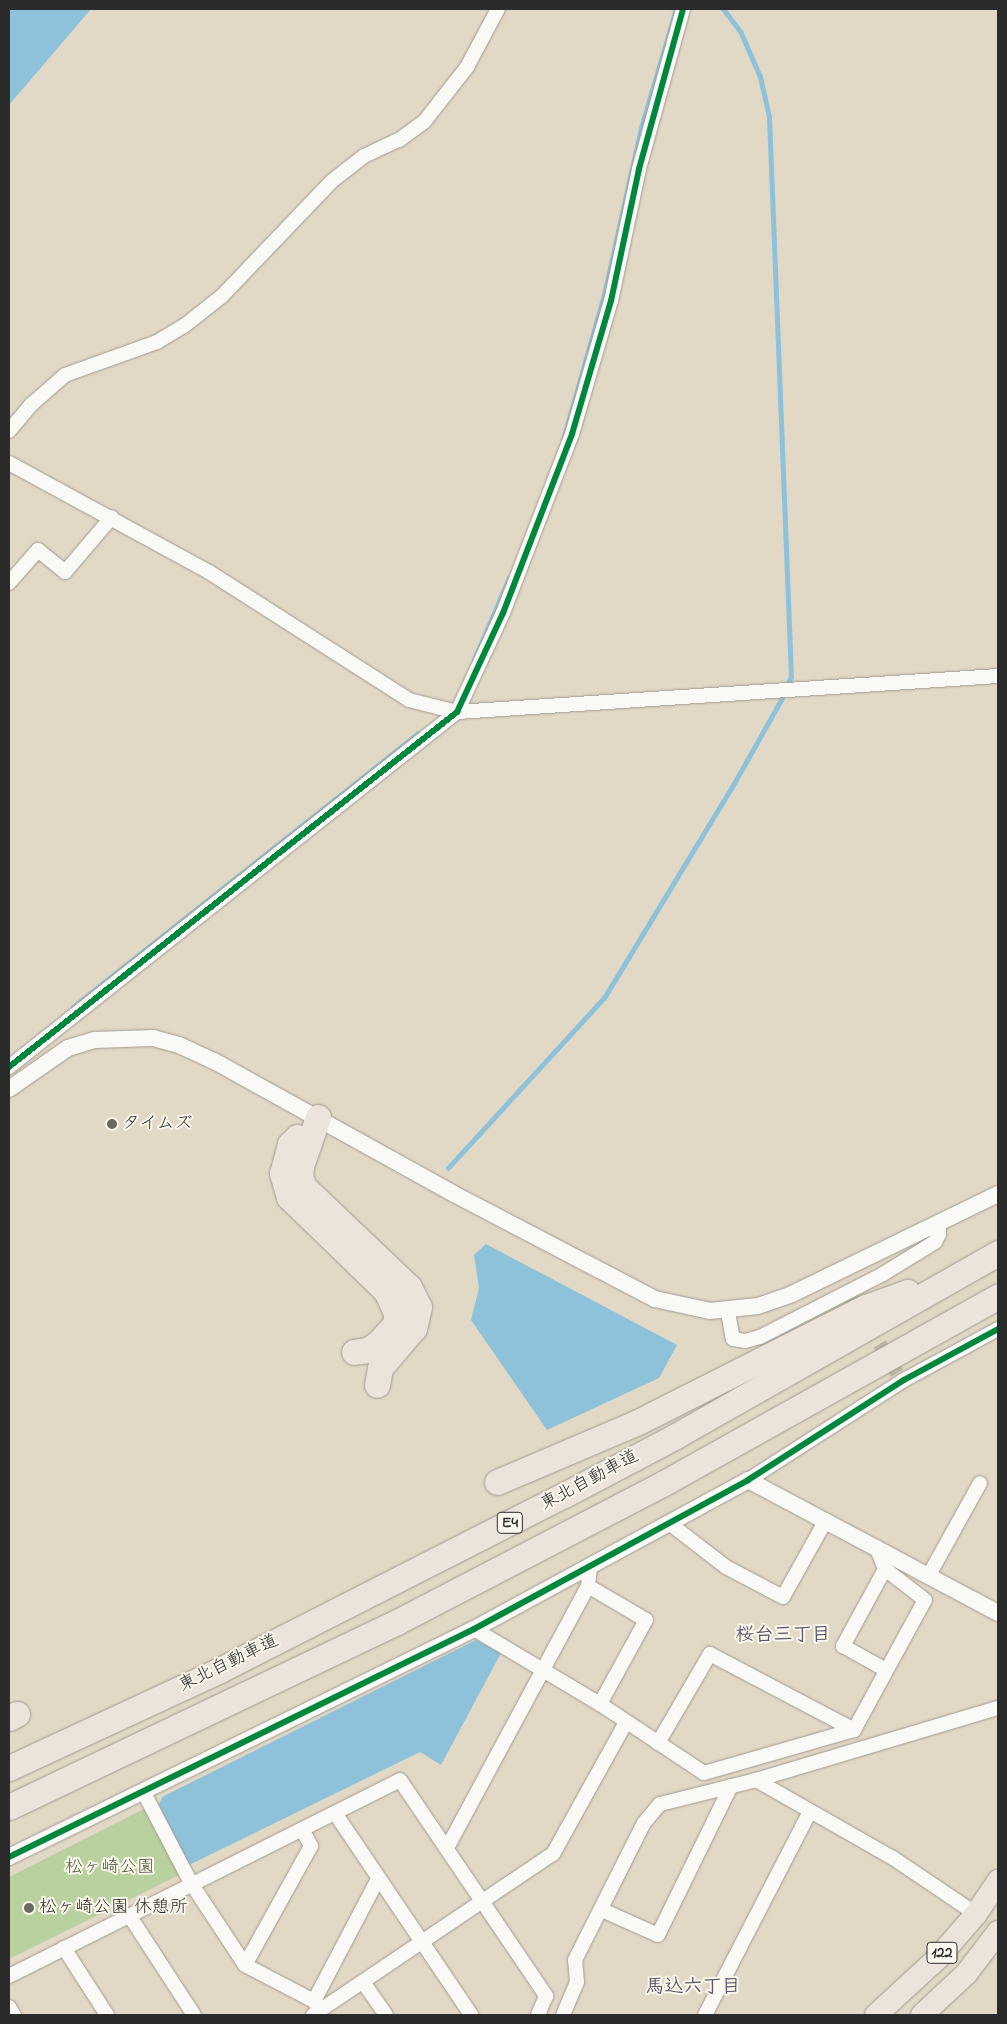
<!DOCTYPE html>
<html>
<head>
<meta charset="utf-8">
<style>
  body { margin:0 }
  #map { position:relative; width:1007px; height:2024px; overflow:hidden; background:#e2d8c6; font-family:"Indie Flower","Klee One",sans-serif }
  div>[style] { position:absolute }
  .green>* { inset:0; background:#b8d19e }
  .water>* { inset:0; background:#8dc2da }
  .stream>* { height:4.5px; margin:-2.25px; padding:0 2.25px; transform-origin:2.25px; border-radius:2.25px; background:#8dc2da }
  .minor-tunnel>* { height:14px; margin-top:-7px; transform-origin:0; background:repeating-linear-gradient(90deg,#bdb5a7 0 14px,transparent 0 21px) }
  .roads { filter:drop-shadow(0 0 1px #a09a90) drop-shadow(0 0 1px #a09a90) }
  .minor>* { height:14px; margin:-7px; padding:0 7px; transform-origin:7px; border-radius:7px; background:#fbf9f6 }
  .tertiary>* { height:16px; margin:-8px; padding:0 8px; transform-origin:8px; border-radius:8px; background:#fbf9f6 }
  .trunk>* { height:22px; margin:-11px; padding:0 11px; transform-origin:11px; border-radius:11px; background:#ece4da }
  .motorway>* { height:25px; margin:-12.5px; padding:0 12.5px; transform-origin:12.5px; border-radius:12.5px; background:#ece4da }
  .cycleway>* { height:6px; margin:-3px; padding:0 3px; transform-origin:3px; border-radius:3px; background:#00873e }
  .dots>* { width:14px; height:14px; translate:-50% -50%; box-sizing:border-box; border:2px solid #fbf7ec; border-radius:50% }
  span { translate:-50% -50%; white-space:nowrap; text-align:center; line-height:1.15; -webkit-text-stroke:4px #fbf7ec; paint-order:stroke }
  .shield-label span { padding:1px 4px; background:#fbf7ec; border:1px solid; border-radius:4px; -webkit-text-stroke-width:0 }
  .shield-label { font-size:16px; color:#2b2b2b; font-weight:700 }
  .poi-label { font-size:18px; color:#2b2b2b }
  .left { translate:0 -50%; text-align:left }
  .street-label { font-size:18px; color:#2b2b2b }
  .park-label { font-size:18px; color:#4b5b44 }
  .neighbourhood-label { font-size:19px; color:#5c5769; font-weight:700 }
  .frame { position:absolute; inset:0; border:10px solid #2b2b2b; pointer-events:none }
</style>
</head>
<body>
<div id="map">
  <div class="green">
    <i style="clip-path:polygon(146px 1808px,179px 1875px,9px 1959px,9px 1877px)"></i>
  </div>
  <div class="water">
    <i style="clip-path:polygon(9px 9px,91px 9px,9px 105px)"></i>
    <i style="clip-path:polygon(486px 1244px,677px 1345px,659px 1378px,547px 1430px,471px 1320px,479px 1288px,474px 1255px)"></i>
    <i style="clip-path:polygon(476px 1640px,501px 1653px,441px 1765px,420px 1752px,189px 1865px,159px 1805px,162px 1797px)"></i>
  </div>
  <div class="stream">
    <i style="left:563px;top:440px;width:151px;rotate:-74.2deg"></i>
    <i style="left:604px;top:295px;width:171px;rotate:-77.5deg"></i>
    <i style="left:641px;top:128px;width:124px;rotate:-73.6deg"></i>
    <i style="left:474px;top:660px;width:89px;rotate:-66.9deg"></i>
    <i style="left:73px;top:1007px;width:440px;rotate:-38.4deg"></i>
    <i style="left:448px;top:1168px;width:231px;rotate:-47.5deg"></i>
    <i style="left:604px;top:998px;width:247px;rotate:-58.8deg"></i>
    <i style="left:732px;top:787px;width:100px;rotate:-60.6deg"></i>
    <i style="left:781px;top:700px;width:25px;rotate:-67deg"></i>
    <i style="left:791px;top:677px;width:560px;rotate:-92.25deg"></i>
    <i style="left:769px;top:117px;width:41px;rotate:-102.7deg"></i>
    <i style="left:760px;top:77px;width:48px;rotate:-113.4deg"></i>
    <i style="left:741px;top:33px;width:30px;rotate:-127deg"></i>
  </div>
  <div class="minor-tunnel">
    <i style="left:847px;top:1290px;width:97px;rotate:58.9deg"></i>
  </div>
  <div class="roads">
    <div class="minor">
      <i style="left:9px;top:431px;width:35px;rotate:-50deg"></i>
      <i style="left:32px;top:404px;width:44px;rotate:-41.3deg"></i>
      <i style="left:65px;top:375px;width:98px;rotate:-19.7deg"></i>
      <i style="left:157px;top:342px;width:31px;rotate:-31deg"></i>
      <i style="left:184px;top:326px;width:48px;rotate:-38.3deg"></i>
      <i style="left:222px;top:296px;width:159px;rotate:-46.3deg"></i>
      <i style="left:332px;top:181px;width:41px;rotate:-38deg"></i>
      <i style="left:364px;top:156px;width:38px;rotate:-25deg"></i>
      <i style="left:399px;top:140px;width:31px;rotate:-36deg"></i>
      <i style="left:424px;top:122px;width:70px;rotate:-52deg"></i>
      <i style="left:467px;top:67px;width:66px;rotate:-61.9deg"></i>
      <i style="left:9px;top:463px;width:228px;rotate:28.6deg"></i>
      <i style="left:209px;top:572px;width:237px;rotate:32.6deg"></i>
      <i style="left:409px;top:700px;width:49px;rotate:14deg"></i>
      <i style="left:457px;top:712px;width:542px;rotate:-3.81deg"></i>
      <i style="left:9px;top:583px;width:44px;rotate:-48.7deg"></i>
      <i style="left:38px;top:550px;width:35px;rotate:39deg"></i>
      <i style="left:65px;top:572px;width:72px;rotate:-49.5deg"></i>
      <i style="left:9px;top:1067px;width:572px;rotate:-38.39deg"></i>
      <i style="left:457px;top:712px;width:109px;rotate:-65.1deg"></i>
      <i style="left:503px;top:613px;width:192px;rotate:-68.9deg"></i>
      <i style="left:572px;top:434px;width:139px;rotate:-73.7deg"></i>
      <i style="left:611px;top:301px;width:135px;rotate:-78deg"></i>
      <i style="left:639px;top:169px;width:166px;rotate:-74.6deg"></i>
      <i style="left:728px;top:1312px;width:27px;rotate:80deg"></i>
      <i style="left:733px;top:1339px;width:12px;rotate:9deg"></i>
      <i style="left:745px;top:1341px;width:16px;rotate:-15deg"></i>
      <i style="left:760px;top:1337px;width:138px;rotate:-27.1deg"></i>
      <i style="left:883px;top:1274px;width:61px;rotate:-31.6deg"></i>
      <i style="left:935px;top:1242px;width:9px;rotate:-63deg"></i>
      <i style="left:939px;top:1234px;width:12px;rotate:-90deg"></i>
      <i style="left:748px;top:1480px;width:185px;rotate:-32.7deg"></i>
      <i style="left:904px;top:1380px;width:107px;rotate:-28.5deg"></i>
      <i style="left:669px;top:1523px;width:72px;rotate:37.7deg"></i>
      <i style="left:726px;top:1567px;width:64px;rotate:27.8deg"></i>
      <i style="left:783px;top:1597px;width:88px;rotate:-60.8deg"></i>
      <i style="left:885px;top:1569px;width:88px;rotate:118.6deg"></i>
      <i style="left:843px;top:1646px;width:49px;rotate:29.2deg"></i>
      <i style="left:929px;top:1575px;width:105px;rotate:-61deg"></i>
      <i style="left:588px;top:1586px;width:67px;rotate:30.4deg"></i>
      <i style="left:646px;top:1620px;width:96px;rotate:118.7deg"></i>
      <i style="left:474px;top:1629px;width:147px;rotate:30.8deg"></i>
      <i style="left:600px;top:1704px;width:125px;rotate:33.6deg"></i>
      <i style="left:704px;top:1773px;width:156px;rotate:-16deg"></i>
      <i style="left:854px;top:1730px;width:148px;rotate:-61.4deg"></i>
      <i style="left:925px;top:1600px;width:51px;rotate:-142.2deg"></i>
      <i style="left:885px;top:1569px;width:24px;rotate:-112deg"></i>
      <i style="left:658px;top:1743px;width:103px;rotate:-59.7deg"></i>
      <i style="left:710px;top:1654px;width:163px;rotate:27.8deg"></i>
      <i style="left:756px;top:1780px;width:158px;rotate:29.7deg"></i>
      <i style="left:893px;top:1858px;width:100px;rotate:34deg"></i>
      <i style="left:144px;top:1793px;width:102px;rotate:62.4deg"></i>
      <i style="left:191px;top:1883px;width:98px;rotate:56.6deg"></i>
      <i style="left:245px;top:1965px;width:78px;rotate:27.6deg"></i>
      <i style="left:314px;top:2001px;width:11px;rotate:56deg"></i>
      <i style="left:335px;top:1813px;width:244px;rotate:56deg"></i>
      <i style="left:447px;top:1848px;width:298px;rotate:-61.7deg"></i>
      <i style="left:588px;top:1586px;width:20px;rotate:-84deg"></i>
      <i style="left:602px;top:1910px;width:61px;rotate:24.1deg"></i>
      <i style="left:658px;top:1935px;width:166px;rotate:-63.9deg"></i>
      <i style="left:129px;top:1915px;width:119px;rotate:57deg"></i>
      <i style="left:64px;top:1948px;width:80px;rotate:57.3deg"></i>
      <i style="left:245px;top:1965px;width:136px;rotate:-61deg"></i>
      <i style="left:311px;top:1846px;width:19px;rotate:-118deg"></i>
      <i style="left:9px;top:1976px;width:437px;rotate:-26.6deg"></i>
      <i style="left:400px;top:1780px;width:261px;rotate:55.9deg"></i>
      <i style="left:546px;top:1996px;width:21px;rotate:113deg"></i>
      <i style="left:363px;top:1982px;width:40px;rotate:55.1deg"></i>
      <i style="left:314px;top:2001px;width:138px;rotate:-62.3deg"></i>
      <i style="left:9px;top:2007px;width:9px;rotate:58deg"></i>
      <i style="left:313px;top:2015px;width:289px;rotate:-33.9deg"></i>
      <i style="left:553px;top:1854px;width:149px;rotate:-61deg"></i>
      <i style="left:563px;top:2015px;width:36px;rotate:-67deg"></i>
      <i style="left:577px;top:1982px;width:22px;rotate:-95deg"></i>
      <i style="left:575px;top:1960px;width:153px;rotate:-63.3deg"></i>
      <i style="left:644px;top:1823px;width:25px;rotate:-50deg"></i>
      <i style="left:660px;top:1804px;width:99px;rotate:-14deg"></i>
      <i style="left:756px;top:1780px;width:252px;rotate:-16.6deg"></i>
      <i style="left:705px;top:2015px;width:229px;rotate:-62.7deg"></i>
    </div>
    <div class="tertiary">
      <i style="left:9px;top:1089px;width:72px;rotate:-34.8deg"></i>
      <i style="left:68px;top:1048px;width:28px;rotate:-17deg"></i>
      <i style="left:95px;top:1040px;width:58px;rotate:-2deg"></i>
      <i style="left:153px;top:1038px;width:27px;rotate:15deg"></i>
      <i style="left:179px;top:1045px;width:38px;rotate:25deg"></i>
      <i style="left:214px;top:1061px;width:274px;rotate:29deg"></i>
      <i style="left:454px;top:1194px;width:227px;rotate:27.6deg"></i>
      <i style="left:655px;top:1299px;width:56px;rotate:12.3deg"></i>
      <i style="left:710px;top:1311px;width:48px;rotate:-5.9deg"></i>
      <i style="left:758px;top:1306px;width:36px;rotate:-19deg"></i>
      <i style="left:792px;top:1294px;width:229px;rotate:-25.9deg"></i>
      <i style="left:9px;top:1857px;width:518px;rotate:-26.12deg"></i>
      <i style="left:474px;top:1629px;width:312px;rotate:-28.5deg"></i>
      <i style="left:748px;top:1480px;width:283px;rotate:28deg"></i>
    </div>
    <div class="trunk">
      <i style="left:876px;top:2015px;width:84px;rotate:-42.6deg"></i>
      <i style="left:938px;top:1958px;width:58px;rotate:-49.2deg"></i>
      <i style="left:976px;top:1914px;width:40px;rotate:-56deg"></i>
      <i style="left:922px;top:2015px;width:60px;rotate:-43deg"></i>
      <i style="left:966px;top:1974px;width:53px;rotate:-52.7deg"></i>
    </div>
    <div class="motorway">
      <i style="left:318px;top:1117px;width:52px;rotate:109.1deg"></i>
      <i style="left:301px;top:1166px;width:11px;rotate:95deg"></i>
      <i style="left:300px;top:1177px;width:12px;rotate:66deg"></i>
      <i style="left:305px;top:1188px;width:144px;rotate:43.6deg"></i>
      <i style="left:409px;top:1287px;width:22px;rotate:63deg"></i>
      <i style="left:419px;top:1307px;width:22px;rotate:103deg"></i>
      <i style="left:414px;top:1328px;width:52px;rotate:130.4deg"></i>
      <i style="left:380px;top:1368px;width:17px;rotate:100deg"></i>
      <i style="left:297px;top:1137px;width:10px;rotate:135deg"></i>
      <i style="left:290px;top:1144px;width:30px;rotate:105deg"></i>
      <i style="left:282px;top:1173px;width:25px;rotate:74deg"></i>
      <i style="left:289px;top:1197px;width:135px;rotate:44.1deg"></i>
      <i style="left:386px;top:1291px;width:23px;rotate:65deg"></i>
      <i style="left:396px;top:1312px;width:11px;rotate:90deg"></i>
      <i style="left:396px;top:1323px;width:25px;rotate:132deg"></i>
      <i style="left:379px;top:1342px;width:14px;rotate:144deg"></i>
      <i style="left:368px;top:1350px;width:14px;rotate:172deg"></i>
      <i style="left:497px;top:1482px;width:151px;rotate:-23deg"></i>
      <i style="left:636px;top:1423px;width:258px;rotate:-26.8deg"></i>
      <i style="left:866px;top:1307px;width:44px;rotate:-20.1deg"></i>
      <i style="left:9px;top:1718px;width:9px;rotate:-27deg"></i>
      <i style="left:9px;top:1768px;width:233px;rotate:-24.9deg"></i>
      <i style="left:220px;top:1670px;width:386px;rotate:-27deg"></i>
      <i style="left:564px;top:1495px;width:124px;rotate:-27.8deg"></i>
      <i style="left:674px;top:1437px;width:373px;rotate:-29.6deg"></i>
      <i style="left:9px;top:1807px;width:430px;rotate:-25.5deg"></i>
      <i style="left:397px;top:1622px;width:301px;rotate:-27.5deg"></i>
      <i style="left:664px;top:1483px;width:383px;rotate:-29.2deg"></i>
    </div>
  </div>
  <div class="cycleway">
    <i style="left:9px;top:1067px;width:572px;rotate:-38.39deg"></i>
    <i style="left:457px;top:712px;width:109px;rotate:-65.1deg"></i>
    <i style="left:503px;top:613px;width:192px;rotate:-68.9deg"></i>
    <i style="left:572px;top:434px;width:139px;rotate:-73.7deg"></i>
    <i style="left:611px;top:301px;width:135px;rotate:-78deg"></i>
    <i style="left:639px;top:169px;width:166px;rotate:-74.6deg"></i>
    <i style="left:9px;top:1857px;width:518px;rotate:-26.12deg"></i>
    <i style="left:474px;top:1629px;width:312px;rotate:-28.5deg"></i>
    <i style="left:748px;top:1480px;width:185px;rotate:-32.7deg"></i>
    <i style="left:904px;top:1380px;width:107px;rotate:-28.5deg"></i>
  </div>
  <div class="dots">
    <i style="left:112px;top:1124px;background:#6b6861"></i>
    <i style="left:29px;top:1908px;background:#6b6861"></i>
  </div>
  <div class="shield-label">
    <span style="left:510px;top:1523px">E4</span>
    <span style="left:942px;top:1953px">122</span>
  </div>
  <div class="poi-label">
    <span class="left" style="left:122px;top:1124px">タイムズ</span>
    <span class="left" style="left:39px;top:1908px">松ヶ崎公園 休憩所</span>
  </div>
  <div class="street-label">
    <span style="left:590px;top:1481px;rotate:-28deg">東北自動車道</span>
    <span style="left:229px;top:1664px;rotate:-26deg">東北自動車道</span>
  </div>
  <div class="park-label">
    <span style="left:110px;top:1868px">松ヶ崎公園</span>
  </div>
  <div class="neighbourhood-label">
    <span style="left:783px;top:1636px">桜台三丁目</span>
    <span style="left:693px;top:1988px">馬込六丁目</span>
  </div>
  <div class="frame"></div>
</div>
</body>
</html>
